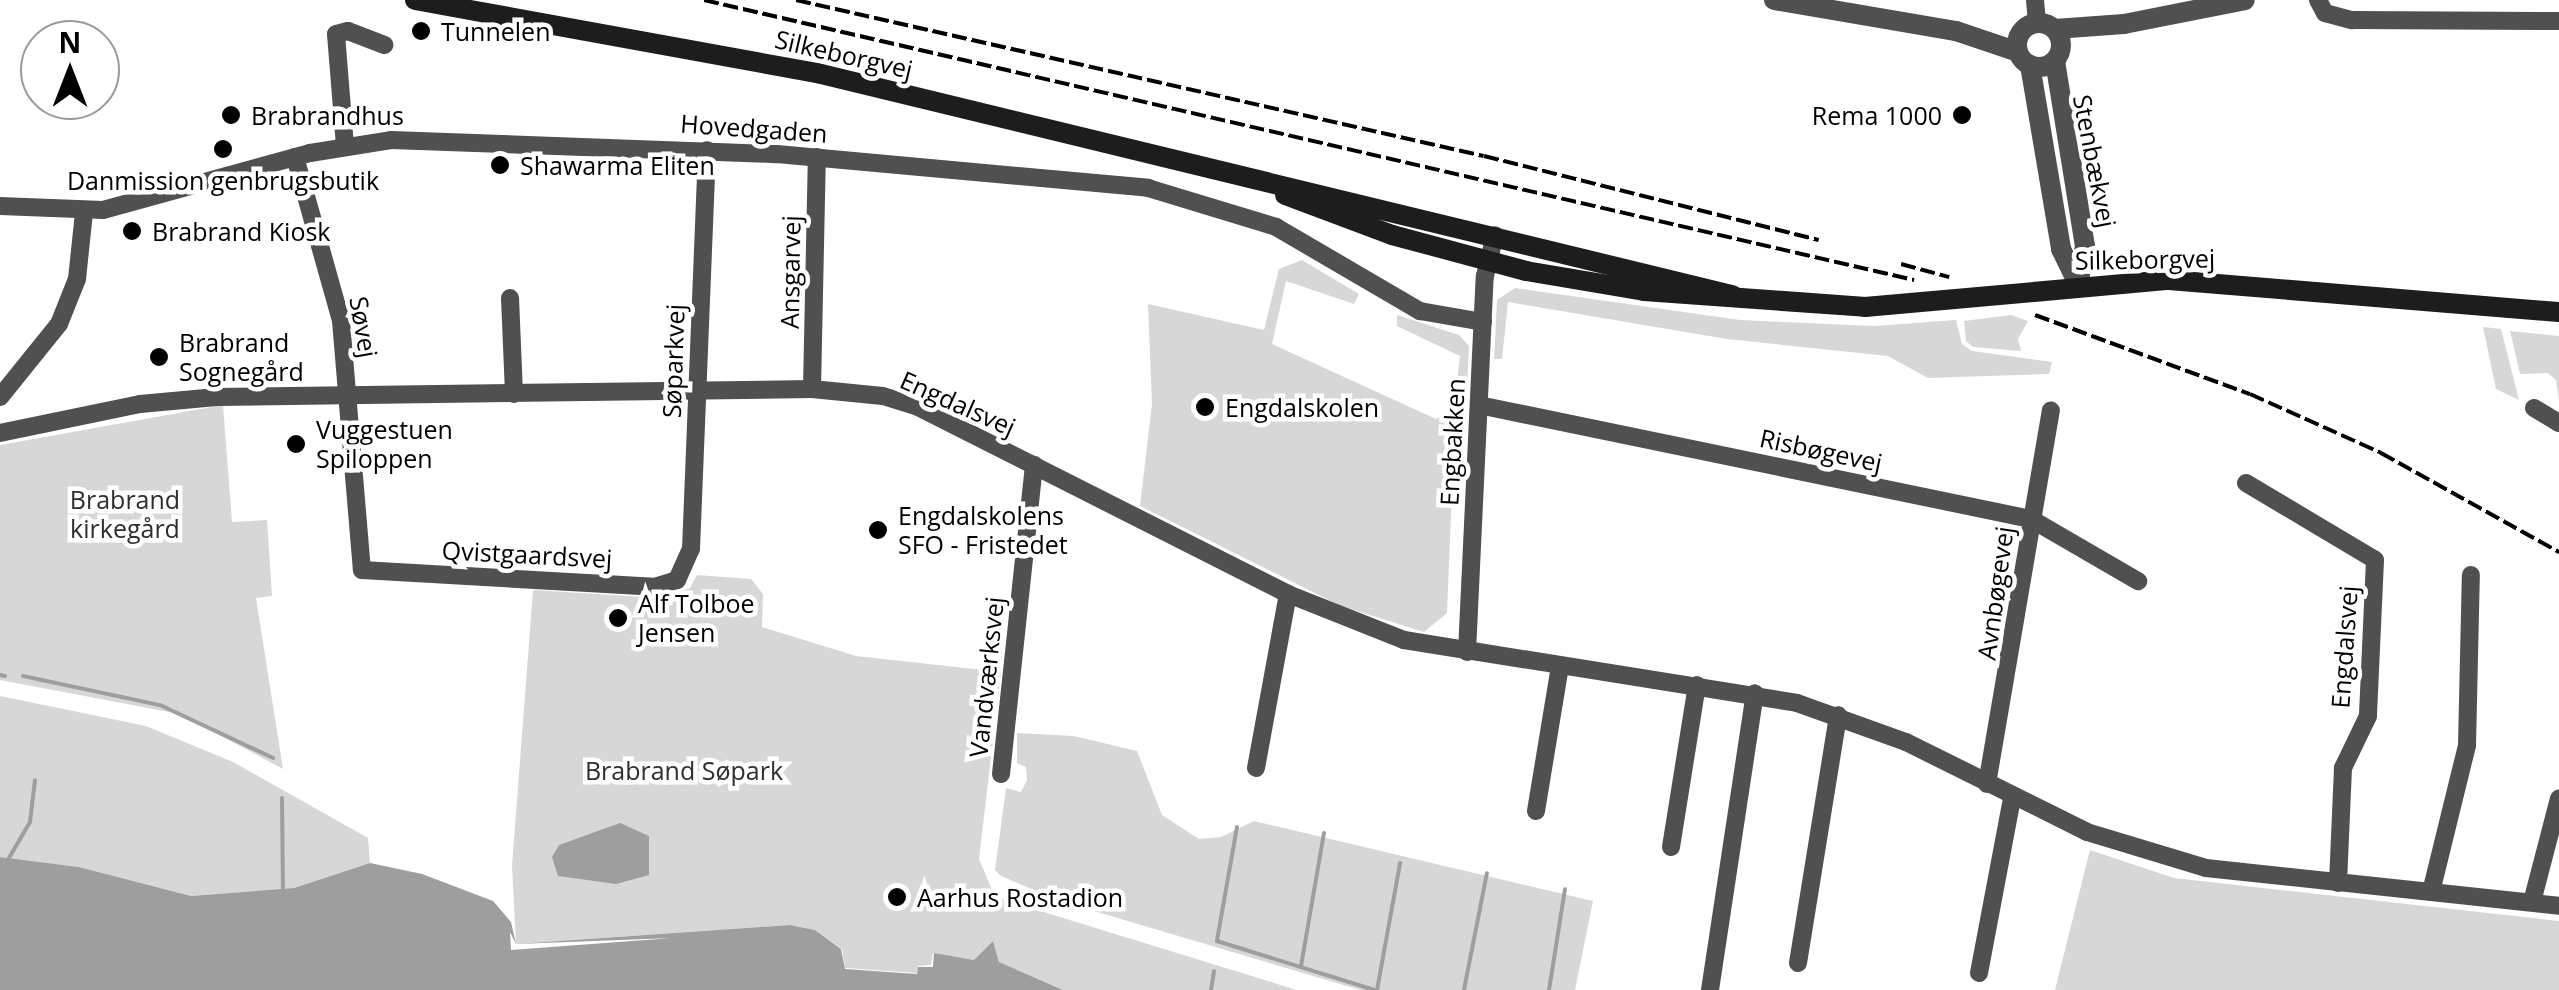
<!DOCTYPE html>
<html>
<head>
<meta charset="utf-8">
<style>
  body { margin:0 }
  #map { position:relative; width:2559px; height:990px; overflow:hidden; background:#fff; font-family:"Open Sans",sans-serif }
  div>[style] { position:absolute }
  .green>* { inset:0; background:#d7d7d7 }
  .water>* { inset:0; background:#9e9e9e }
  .pier>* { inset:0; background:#fff }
  .stream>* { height:4px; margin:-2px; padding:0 2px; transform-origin:2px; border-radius:2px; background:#9e9e9e }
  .minor>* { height:18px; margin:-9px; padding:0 9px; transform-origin:9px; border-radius:9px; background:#505050 }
  .tertiary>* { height:20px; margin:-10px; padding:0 10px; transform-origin:10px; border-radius:10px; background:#505050 }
  .tertiary>.ring { margin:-10px; padding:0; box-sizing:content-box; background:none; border:20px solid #505050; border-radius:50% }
  .secondary>* { height:20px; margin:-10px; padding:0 10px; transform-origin:10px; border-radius:10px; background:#1d1d1d }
  .rail>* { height:4px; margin-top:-2px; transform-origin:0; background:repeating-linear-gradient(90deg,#000 0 15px,transparent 0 20px) }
  .dots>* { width:28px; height:28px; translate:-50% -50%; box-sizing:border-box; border:5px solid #fff; border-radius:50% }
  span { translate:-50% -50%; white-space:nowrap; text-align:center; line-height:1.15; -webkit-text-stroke:9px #fff; paint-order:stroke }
  .poi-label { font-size:25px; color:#000 }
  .left { translate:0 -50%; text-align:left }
  .right { translate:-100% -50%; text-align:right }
  .street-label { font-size:25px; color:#000 }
  .park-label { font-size:25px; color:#2e2e2e }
  .north { position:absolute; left:20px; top:20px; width:100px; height:100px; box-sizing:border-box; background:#fff; border:2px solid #999; border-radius:50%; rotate:0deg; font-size:28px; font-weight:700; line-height:40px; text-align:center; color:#000 }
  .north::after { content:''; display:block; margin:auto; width:35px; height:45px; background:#000; clip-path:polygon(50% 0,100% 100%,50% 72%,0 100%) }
</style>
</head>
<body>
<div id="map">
  <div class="green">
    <i style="clip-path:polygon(1302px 260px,1359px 294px,1354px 304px,1286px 281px,1272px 344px,1436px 419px,1454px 408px,1460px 356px,1397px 326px,1397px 315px,1459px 335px,1469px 346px,1465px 432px,1454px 439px,1447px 613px,1424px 632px,1341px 606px,1140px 506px,1152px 404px,1148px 304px,1264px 330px,1279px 269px)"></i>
    <i style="clip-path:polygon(1515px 288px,1740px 320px,1874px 326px,1956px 320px,1962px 344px,1972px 351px,2052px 362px,2049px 374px,1928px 378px,1888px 356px,1727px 339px,1508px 302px,1502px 359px,1494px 359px,1497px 300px)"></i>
    <i style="clip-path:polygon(2011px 315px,2028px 321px,2018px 339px,2021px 351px,1973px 347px,1966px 341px,1964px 321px)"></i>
    <i style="clip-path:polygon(2483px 327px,2501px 329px,2519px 400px,2496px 389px)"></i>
    <i style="clip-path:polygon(2510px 331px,2559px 336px,2559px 402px,2556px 380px,2548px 373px,2520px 374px)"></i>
    <i style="clip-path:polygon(223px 405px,232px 522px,267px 520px,272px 596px,256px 598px,283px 769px,180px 714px,0 680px,0 445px)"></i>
    <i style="clip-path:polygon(697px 575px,751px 579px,763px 594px,762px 627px,856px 656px,1001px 672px,979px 859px,995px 897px,1297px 990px,1063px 990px,999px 962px,993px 941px,974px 960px,933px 953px,931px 965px,918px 966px,917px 973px,845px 968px,842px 949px,815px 930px,790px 925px,516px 944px,512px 866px,533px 590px,661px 598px,690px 588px)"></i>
    <i style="clip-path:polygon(0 696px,146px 726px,233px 762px,368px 838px,370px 863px,294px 888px,191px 896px,79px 867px,0 857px)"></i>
    <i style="clip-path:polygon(1017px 733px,1074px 736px,1137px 751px,1162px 815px,1199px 839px,1221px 837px,1254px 821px,1593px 901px,1575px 990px,1360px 990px,1057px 900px,1001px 876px,995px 870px,1006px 788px,1021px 792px,1027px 780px,1026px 767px,1017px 763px)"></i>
    <i style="clip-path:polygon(2090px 850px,2174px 878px,2559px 921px,2559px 990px,2055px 990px)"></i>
  </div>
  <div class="water">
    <i style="clip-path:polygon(620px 823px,649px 836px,649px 875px,616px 884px,558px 876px,552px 857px,559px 845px)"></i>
    <i style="clip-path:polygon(0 857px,79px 867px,191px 896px,294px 888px,370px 863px,422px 874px,493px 901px,511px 922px,516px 944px,790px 925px,815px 930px,841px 949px,845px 969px,917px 974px,918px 967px,933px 967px,934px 953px,974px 960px,993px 941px,999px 962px,1063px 990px,0 990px)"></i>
  </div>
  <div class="pier">
    <i style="clip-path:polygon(510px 932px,516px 944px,672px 938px,511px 950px)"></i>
  </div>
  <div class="stream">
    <i style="left:0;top:675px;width:5px;rotate:11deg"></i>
    <i style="left:23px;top:676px;width:140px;rotate:12deg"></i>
    <i style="left:160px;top:705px;width:125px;rotate:25.1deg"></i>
    <i style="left:282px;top:798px;width:90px;rotate:89.4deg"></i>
    <i style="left:1237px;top:827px;width:116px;rotate:100deg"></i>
    <i style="left:1217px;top:941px;width:164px;rotate:17.3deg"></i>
    <i style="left:9px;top:858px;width:42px;rotate:-59.7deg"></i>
    <i style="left:30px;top:822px;width:42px;rotate:-83.2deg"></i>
    <i style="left:1301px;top:966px;width:135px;rotate:-80.2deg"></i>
    <i style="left:1211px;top:990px;width:19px;rotate:-81deg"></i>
    <i style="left:1377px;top:990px;width:129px;rotate:-79.7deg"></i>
    <i style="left:1464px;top:990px;width:119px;rotate:-78.9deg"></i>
    <i style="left:1549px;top:990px;width:102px;rotate:-81deg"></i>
  </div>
  <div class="minor">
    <i style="left:2035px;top:0;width:22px;rotate:85deg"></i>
    <i style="left:2318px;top:0;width:15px;rotate:62deg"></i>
    <i style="left:2325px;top:13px;width:28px;rotate:15deg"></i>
    <i style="left:2352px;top:20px;width:207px;rotate:0.3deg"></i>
    <i style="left:345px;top:146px;width:112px;rotate:-94.6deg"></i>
    <i style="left:336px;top:34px;width:12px;rotate:-14deg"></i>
    <i style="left:348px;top:31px;width:39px;rotate:21deg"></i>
    <i style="left:295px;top:157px;width:170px;rotate:74.3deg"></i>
    <i style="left:341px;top:321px;width:250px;rotate:85.2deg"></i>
    <i style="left:362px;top:570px;width:292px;rotate:3.3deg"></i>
    <i style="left:654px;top:587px;width:24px;rotate:-17deg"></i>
    <i style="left:677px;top:580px;width:34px;rotate:-66deg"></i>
    <i style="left:691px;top:549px;width:399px;rotate:-87.7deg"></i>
    <i style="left:0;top:206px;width:103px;rotate:2.2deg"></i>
    <i style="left:103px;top:210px;width:215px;rotate:-15.4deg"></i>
    <i style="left:310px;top:153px;width:82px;rotate:-9.1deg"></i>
    <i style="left:391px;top:140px;width:386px;rotate:2.1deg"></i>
    <i style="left:777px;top:154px;width:373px;rotate:5.2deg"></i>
    <i style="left:1148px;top:188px;width:134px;rotate:16.9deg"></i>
    <i style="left:1276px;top:227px;width:167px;rotate:30.3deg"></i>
    <i style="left:1420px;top:311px;width:64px;rotate:9.9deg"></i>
    <i style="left:510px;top:298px;width:96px;rotate:87.6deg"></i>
    <i style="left:812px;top:389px;width:232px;rotate:-88.8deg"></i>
    <i style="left:0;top:397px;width:94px;rotate:-51.1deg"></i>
    <i style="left:59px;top:324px;width:48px;rotate:-68.2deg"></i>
    <i style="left:77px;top:279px;width:67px;rotate:-84deg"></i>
    <i style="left:1479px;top:405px;width:564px;rotate:11.67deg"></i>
    <i style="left:2031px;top:519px;width:124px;rotate:30.1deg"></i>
    <i style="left:2534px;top:408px;width:29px;rotate:31deg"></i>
    <i style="left:0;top:433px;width:143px;rotate:-11.7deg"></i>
    <i style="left:140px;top:404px;width:77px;rotate:-5.2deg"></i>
    <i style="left:217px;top:397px;width:595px;rotate:-0.77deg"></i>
    <i style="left:812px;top:389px;width:71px;rotate:5.6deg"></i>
    <i style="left:883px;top:396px;width:37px;rotate:17deg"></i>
    <i style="left:918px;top:407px;width:415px;rotate:26.8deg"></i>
    <i style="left:1288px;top:594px;width:125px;rotate:21.6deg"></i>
    <i style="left:1404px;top:640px;width:398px;rotate:9.1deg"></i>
    <i style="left:1797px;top:703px;width:116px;rotate:19.7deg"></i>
    <i style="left:1906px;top:742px;width:202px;rotate:26.4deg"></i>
    <i style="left:2087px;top:832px;width:124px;rotate:16.8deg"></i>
    <i style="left:2206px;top:868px;width:355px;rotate:6.1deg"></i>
    <i style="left:2246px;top:483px;width:150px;rotate:30.8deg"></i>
    <i style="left:2375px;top:560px;width:156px;rotate:92.6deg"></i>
    <i style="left:2368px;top:716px;width:58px;rotate:115.7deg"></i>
    <i style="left:2343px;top:768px;width:115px;rotate:92.5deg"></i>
    <i style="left:1467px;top:652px;width:376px;rotate:-87.3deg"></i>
    <i style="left:1485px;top:276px;width:42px;rotate:-76.3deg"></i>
    <i style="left:1256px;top:768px;width:177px;rotate:-79.6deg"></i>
    <i style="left:1001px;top:774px;width:311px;rotate:-83.9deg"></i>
    <i style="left:1987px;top:784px;width:379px;rotate:-80.3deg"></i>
    <i style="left:1536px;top:811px;width:147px;rotate:-80.6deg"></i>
    <i style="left:1671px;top:847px;width:164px;rotate:-80.9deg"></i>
    <i style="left:2431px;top:892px;width:151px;rotate:-76.2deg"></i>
    <i style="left:2467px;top:745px;width:170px;rotate:-88.7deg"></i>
    <i style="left:2532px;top:902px;width:107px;rotate:-75.4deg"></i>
    <i style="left:1798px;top:963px;width:251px;rotate:-80.8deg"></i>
    <i style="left:1979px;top:973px;width:178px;rotate:-79.3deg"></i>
    <i style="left:1710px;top:990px;width:300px;rotate:-81.4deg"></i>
  </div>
  <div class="tertiary">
    <i style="left:1774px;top:0;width:185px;rotate:9.7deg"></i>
    <i style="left:1956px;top:31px;width:65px;rotate:18.7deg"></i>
    <i class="ring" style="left:2017px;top:23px;width:24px;height:24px"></i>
    <i style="left:2055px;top:29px;width:69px;rotate:-4.1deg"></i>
    <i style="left:2124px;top:24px;width:123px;rotate:-11.2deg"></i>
    <i style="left:2055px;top:61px;width:187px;rotate:80.8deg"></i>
    <i style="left:2085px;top:246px;width:39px;rotate:100deg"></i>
    <i style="left:2030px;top:65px;width:187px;rotate:80.4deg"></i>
    <i style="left:2061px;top:249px;width:39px;rotate:64deg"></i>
  </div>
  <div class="secondary">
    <i style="left:415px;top:0;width:409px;rotate:10.3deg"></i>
    <i style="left:817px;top:73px;width:942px;rotate:13.64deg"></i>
    <i style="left:1285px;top:195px;width:114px;rotate:20.5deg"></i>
    <i style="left:1392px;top:235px;width:139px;rotate:15deg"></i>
    <i style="left:1526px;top:271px;width:120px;rotate:9.6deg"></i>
    <i style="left:1644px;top:291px;width:222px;rotate:4.1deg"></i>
    <i style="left:1865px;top:307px;width:305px;rotate:-5.1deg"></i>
    <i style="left:2169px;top:280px;width:391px;rotate:4.7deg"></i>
  </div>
  <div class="rail">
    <i style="left:704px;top:0;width:1242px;rotate:13.03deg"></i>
    <i style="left:796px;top:0;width:705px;rotate:12.78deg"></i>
    <i style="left:1484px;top:156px;width:345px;rotate:14.1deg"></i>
    <i style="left:1901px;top:264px;width:50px;rotate:15.2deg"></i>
    <i style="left:2035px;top:315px;width:229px;rotate:20.2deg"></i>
    <i style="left:2250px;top:394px;width:144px;rotate:24.2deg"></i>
    <i style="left:2381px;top:453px;width:204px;rotate:29.1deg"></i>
  </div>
  <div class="dots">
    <i style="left:421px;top:31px;background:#000"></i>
    <i style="left:231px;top:115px;background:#000"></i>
    <i style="left:1962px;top:115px;background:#000"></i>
    <i style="left:223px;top:149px;background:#000"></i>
    <i style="left:500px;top:165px;background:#000"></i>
    <i style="left:132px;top:231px;background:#000"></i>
    <i style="left:159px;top:357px;background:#000"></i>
    <i style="left:1205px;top:407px;background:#000"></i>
    <i style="left:296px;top:444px;background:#000"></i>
    <i style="left:878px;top:530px;background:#000"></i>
    <i style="left:618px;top:618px;background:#000"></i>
    <i style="left:897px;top:897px;background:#000"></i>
  </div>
  <div class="poi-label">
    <span class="left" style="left:441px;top:31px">Tunnelen</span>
    <span class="left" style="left:251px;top:115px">Brabrandhus</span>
    <span class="right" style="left:1942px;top:115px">Rema 1000</span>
    <span class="left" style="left:520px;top:165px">Shawarma Eliten</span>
    <span style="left:223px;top:180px">Danmission genbrugsbutik</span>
    <span class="left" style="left:152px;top:231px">Brabrand Kiosk</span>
    <span class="left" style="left:179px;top:357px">Brabrand<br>Sognegård</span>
    <span class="left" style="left:1225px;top:407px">Engdalskolen</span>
    <span class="left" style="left:316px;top:444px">Vuggestuen<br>Spiloppen</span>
    <span class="left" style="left:898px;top:530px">Engdalskolens<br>SFO - Fristedet</span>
    <span class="left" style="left:638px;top:618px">Alf Tolboe<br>Jensen</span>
    <span class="left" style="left:917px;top:897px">Aarhus Rostadion</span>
  </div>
  <div class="street-label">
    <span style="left:844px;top:54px;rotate:13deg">Silkeborgvej</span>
    <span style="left:754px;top:128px;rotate:4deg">Hovedgaden</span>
    <span style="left:2095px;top:161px;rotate:79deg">Stenbækvej</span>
    <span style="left:2145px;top:259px;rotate:-1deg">Silkeborgvej</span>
    <span style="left:790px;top:272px;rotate:-89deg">Ansgarvej</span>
    <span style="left:364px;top:327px;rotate:80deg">Søvej</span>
    <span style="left:673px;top:361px;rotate:-88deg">Søparkvej</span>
    <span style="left:958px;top:403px;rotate:24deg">Engdalsvej</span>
    <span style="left:1452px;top:442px;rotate:-87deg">Engbakken</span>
    <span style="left:1821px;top:450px;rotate:12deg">Risbøgevej</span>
    <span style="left:527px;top:554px;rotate:3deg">Qvistgaardsvej</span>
    <span style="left:1995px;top:593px;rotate:-82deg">Avnbøgevej</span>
    <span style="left:2344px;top:647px;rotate:-86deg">Engdalsvej</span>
    <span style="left:986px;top:677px;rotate:-84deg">Vandværksvej</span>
  </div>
  <div class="park-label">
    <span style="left:125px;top:514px">Brabrand<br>kirkegård</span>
    <span style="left:684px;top:770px">Brabrand Søpark</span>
  </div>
  <div class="north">N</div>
</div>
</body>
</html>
